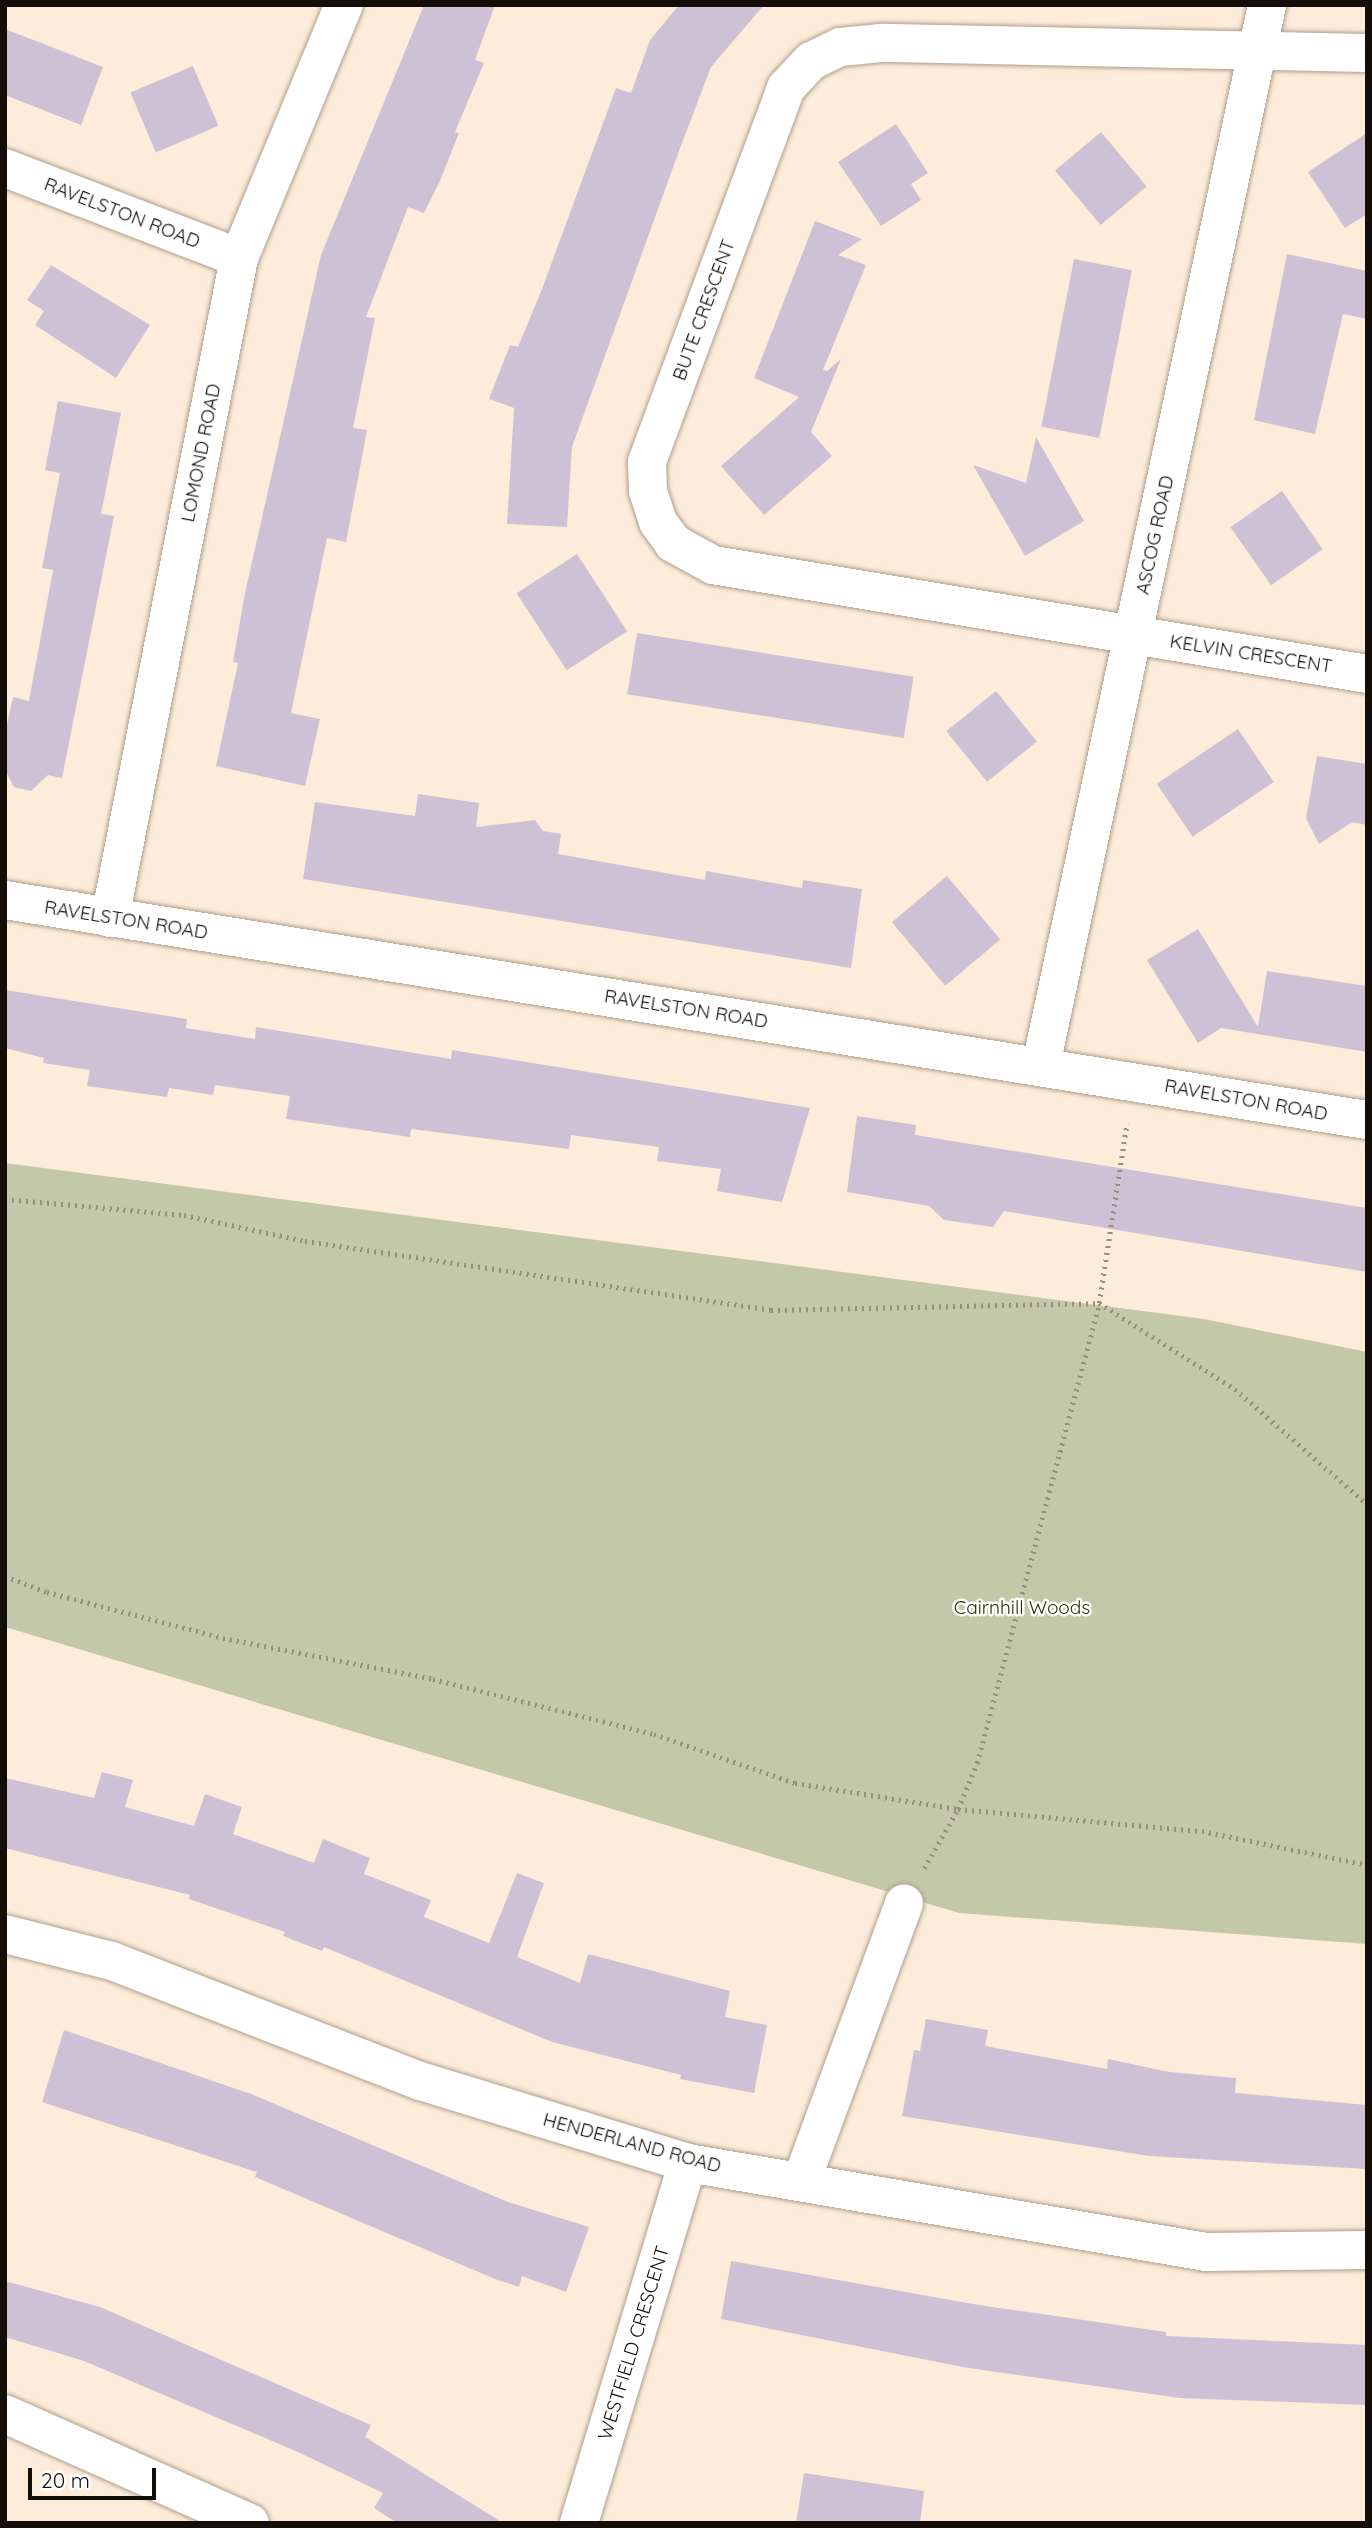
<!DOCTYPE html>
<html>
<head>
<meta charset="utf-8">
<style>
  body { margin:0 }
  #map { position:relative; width:1372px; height:2528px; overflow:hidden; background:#fdecd9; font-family:Quicksand,sans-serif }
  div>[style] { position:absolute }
  .green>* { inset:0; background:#c3c8a9 }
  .building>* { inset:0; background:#cec1d6; transform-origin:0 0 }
  .path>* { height:4.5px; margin-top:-2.25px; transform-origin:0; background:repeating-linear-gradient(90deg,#998d80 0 2px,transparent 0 7px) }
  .roads { filter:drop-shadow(0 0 2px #ae9e8c) drop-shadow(0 0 2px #ae9e8c) }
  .minor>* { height:38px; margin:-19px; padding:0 19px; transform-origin:19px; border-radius:19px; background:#fff }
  span { translate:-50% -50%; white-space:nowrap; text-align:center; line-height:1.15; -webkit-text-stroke:5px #fff; paint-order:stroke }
  .street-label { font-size:19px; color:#130e08 }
  .park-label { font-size:19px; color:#292d00 }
  .frame { position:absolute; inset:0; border:7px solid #130e08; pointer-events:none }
  .scale { position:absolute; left:28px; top:2468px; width:128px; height:32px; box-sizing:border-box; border:4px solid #130e08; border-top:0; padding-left:9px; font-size:21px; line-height:24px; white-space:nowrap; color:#130e08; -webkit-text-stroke:5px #fff; paint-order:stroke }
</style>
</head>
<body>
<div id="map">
  <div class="green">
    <i style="clip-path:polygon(5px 1163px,1204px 1319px,1367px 1352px,1367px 1944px,959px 1913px,5px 1627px)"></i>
  </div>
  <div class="building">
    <i style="clip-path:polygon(424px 5px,495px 5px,475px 60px,484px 63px,455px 132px,459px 133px,440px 181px,424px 213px,408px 207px,366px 317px,375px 318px,353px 428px,367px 430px,346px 542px,327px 538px,291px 713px,320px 719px,305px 786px,216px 766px,238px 663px,233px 662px,245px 593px,321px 255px)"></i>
    <i style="clip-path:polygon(679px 5px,764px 5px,711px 67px,679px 151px,572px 447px,567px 527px,507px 524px,514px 408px,489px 399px,510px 345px,518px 347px,542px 289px,616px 88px,631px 93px,650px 40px)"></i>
    <i style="clip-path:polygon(5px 29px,103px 67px,81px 125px,5px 95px)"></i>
    <i style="left:193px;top:66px;width:65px;height:68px;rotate:67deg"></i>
    <i style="clip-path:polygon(896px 124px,928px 173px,911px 184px,921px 200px,881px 226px,838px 162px)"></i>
    <i style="left:1101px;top:132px;width:71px;height:60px;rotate:50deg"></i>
    <i style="clip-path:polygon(1367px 133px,1367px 214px,1345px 228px,1308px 172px)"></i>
    <i style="clip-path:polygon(815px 221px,862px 239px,838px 255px,866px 265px,823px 370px,827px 371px,841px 359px,811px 432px,832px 456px,764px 515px,721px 466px,799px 397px,754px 378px)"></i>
    <i style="clip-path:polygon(1287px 254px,1367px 271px,1367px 319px,1343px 314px,1315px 434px,1254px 420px)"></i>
    <i style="left:1074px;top:259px;width:59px;height:171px;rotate:11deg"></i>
    <i style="clip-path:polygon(51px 265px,150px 325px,116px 378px,35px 325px,44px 311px,27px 300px)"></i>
    <i style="clip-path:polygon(58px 401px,121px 413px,101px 514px,114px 516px,62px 778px,48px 775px,31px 791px,14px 787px,5px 770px,5px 734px,13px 697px,29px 701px,53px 570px,42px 568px,60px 473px,45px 470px)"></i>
    <i style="clip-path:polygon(1036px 437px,1084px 521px,1025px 556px,973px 465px,1026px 483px)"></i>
    <i style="left:1282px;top:491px;width:71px;height:63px;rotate:55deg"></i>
    <i style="left:577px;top:554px;width:92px;height:72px;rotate:57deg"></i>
    <i style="left:637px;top:633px;width:280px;height:62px;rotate:9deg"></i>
    <i style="left:996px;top:691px;width:65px;height:64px;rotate:51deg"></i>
    <i style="left:1238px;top:729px;width:64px;height:98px;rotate:56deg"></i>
    <i style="clip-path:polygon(1317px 756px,1367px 764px,1367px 825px,1352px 822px,1319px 844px,1306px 818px)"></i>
    <i style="clip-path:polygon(418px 794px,479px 803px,476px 827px,535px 820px,543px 831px,561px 834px,558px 854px,705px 880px,706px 871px,802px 888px,803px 880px,862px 889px,851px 968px,303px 879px,315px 802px,415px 816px)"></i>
    <i style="left:947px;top:876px;width:83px;height:72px;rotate:50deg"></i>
    <i style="clip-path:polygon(1198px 929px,1258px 1027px,1267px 971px,1367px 986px,1367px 1052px,1221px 1028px,1198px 1043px,1147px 960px)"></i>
    <i style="clip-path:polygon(5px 990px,187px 1019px,186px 1028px,255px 1039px,256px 1027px,451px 1059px,452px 1050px,810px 1108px,782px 1202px,717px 1191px,721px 1169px,657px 1161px,659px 1147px,571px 1135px,569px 1149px,411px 1129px,410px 1137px,286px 1119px,290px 1096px,215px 1085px,213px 1095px,169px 1088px,167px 1097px,87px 1086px,90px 1070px,43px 1063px,44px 1058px,5px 1048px)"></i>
    <i style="clip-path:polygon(857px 1116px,916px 1125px,915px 1135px,1367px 1208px,1367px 1272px,1004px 1211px,993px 1227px,944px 1220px,929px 1206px,847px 1192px)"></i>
    <i style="clip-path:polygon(102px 1772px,133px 1780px,125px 1807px,194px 1826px,205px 1794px,242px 1807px,233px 1834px,314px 1863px,323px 1839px,370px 1858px,364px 1874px,431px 1900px,424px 1917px,489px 1943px,517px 1873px,544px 1883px,517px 1957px,580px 1983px,588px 1954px,730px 1991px,725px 2017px,767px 2025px,754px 2093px,680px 2079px,681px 2075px,552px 2042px,324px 1947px,322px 1951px,283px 1936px,285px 1932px,189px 1899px,190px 1895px,5px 1848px,5px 1778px,94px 1798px)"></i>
    <i style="clip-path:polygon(926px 2019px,988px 2030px,985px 2046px,1107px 2069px,1108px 2059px,1169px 2072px,1236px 2078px,1235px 2093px,1367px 2105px,1367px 2169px,1149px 2156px,902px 2116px,914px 2050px,920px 2051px)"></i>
    <i style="clip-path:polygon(64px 2030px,251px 2094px,508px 2202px,589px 2227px,566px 2292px,522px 2276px,519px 2287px,495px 2279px,255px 2177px,257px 2172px,42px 2102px)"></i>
    <i style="clip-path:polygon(731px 2261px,979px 2305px,1166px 2332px,1166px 2336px,1367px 2345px,1367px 2405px,1180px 2398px,968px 2368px,721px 2319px)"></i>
    <i style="clip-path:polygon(5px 2281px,100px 2307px,371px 2425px,365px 2437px,503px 2523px,397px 2523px,374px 2508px,383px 2493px,298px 2452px,84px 2361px,5px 2337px)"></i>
    <i style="clip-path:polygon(804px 2473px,924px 2491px,920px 2523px,796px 2523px)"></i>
  </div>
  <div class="path">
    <i style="left:5px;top:1199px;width:180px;rotate:5.1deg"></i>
    <i style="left:184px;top:1215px;width:124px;rotate:12.1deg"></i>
    <i style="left:305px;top:1241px;width:471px;rotate:8.4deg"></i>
    <i style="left:771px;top:1310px;width:328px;rotate:-1.2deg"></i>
    <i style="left:1099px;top:1303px;width:161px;rotate:32.3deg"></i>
    <i style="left:1235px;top:1389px;width:175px;rotate:41.1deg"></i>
    <i style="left:5px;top:1576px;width:45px;rotate:20.9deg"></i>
    <i style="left:47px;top:1592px;width:182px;rotate:14.6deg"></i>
    <i style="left:223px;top:1638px;width:214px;rotate:11deg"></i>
    <i style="left:433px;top:1679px;width:228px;rotate:14deg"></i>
    <i style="left:654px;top:1734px;width:149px;rotate:19.2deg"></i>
    <i style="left:795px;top:1783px;width:165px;rotate:9.1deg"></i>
    <i style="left:958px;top:1809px;width:245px;rotate:5.2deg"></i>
    <i style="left:1202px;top:1831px;width:168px;rotate:11.6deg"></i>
    <i style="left:924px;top:1868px;width:68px;rotate:-60deg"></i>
    <i style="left:958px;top:1809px;width:50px;rotate:-67.6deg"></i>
    <i style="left:977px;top:1763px;width:476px;rotate:-75.1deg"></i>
    <i style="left:1099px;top:1303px;width:182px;rotate:-81.2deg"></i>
  </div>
  <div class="roads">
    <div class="minor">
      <i style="left:1367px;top:53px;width:486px;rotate:-178.8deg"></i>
      <i style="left:881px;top:43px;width:41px;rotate:174.4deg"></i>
      <i style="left:840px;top:47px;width:32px;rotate:154deg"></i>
      <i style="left:811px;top:61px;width:37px;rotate:133deg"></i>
      <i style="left:786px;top:88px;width:399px;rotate:110.4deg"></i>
      <i style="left:647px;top:462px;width:29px;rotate:88deg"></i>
      <i style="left:648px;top:491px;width:33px;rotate:72deg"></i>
      <i style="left:658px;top:522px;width:26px;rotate:54deg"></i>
      <i style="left:673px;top:543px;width:46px;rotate:28.8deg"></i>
      <i style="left:713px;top:565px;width:663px;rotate:9.46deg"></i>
      <i style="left:5px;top:168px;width:251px;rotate:21deg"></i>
      <i style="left:5px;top:900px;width:1380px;rotate:9.18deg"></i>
      <i style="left:110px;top:918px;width:672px;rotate:-78.94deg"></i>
      <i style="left:239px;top:258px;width:274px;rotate:-67.5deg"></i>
      <i style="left:1041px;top:1065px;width:1084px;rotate:-77.96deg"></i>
      <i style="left:5px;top:1934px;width:110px;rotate:14.2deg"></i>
      <i style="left:112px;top:1961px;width:331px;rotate:21.3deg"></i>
      <i style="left:420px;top:2081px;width:280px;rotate:17deg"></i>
      <i style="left:688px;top:2163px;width:526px;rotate:9.75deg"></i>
      <i style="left:1206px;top:2252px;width:161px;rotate:-0.7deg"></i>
      <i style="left:801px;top:2182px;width:297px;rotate:-69.7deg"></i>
      <i style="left:5px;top:2414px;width:268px;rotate:24deg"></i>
      <i style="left:579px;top:2523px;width:376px;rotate:-73.2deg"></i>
    </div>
  </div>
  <div class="street-label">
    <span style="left:122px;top:213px;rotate:21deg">RAVELSTON ROAD</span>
    <span style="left:704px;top:310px;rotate:-70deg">BUTE CRESCENT</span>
    <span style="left:201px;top:453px;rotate:-79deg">LOMOND ROAD</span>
    <span style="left:1155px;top:535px;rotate:-78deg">ASCOG ROAD</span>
    <span style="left:1251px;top:654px;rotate:9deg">KELVIN CRESCENT</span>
    <span style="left:126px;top:920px;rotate:9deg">RAVELSTON ROAD</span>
    <span style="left:686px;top:1009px;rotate:9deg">RAVELSTON ROAD</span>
    <span style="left:1246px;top:1100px;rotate:10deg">RAVELSTON ROAD</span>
    <span style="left:632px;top:2143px;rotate:15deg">HENDERLAND ROAD</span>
    <span style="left:634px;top:2343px;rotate:-73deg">WESTFIELD CRESCENT</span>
  </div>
  <div class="park-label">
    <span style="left:1022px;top:1608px">Cairnhill Woods</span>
  </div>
  <div class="frame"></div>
  <div class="scale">20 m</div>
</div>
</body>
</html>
